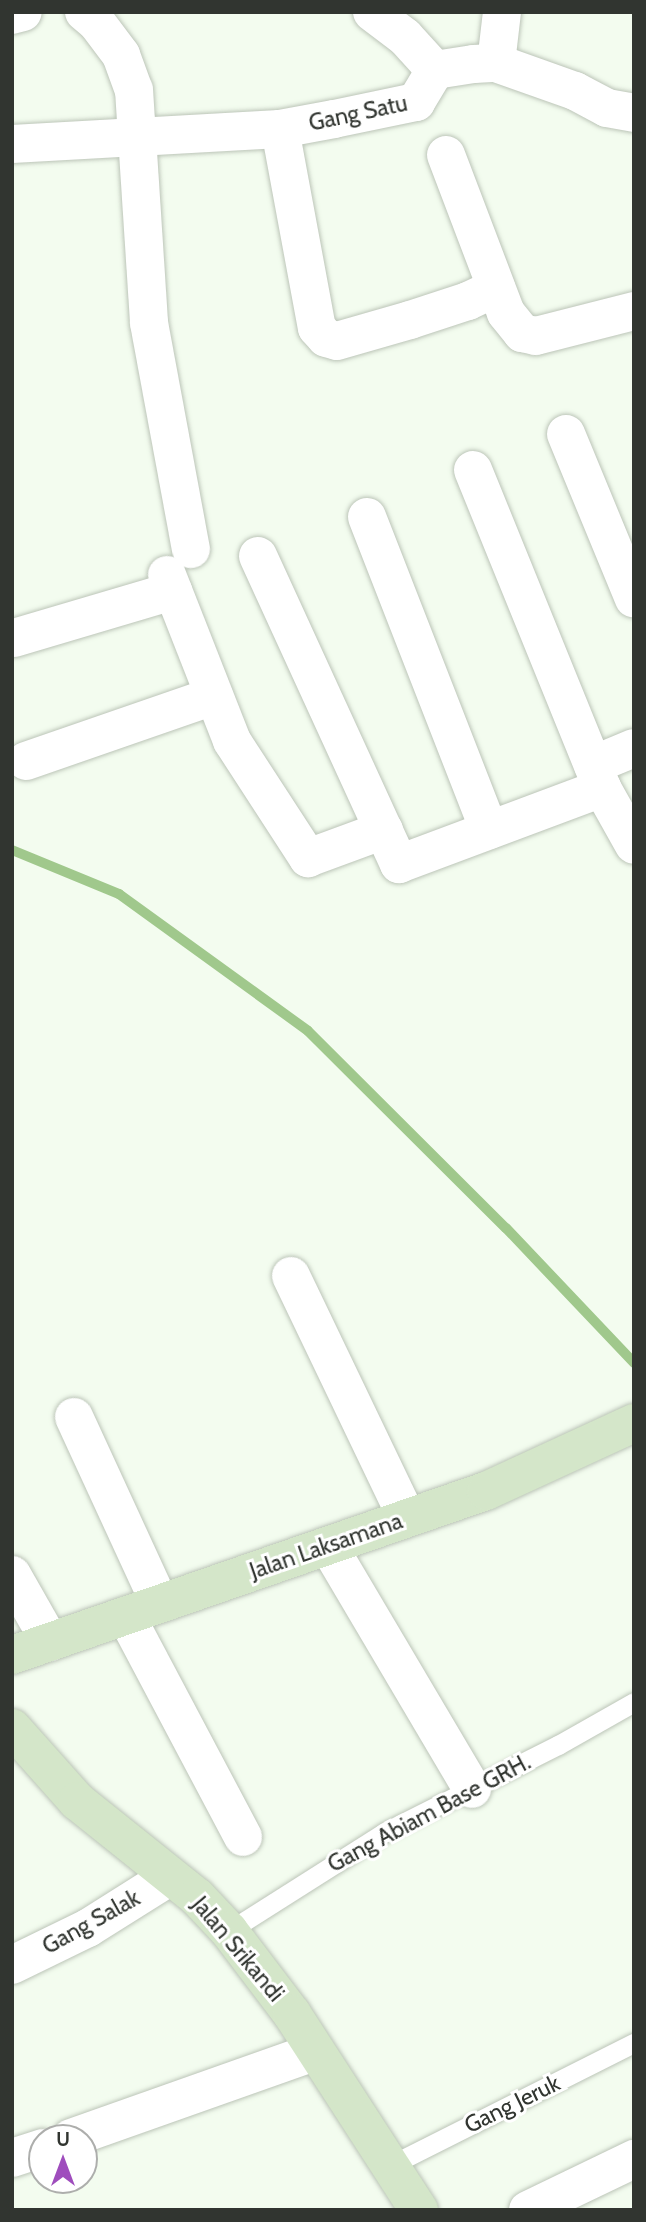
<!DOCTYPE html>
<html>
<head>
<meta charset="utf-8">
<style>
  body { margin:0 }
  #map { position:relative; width:646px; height:2222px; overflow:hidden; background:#f3fcef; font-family:Cabin,sans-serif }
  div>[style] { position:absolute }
  .stream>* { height:10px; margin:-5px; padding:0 5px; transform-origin:5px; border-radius:5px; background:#a0c88c }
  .roads { filter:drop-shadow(0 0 2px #bcc5b8) drop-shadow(0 0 2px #bcc5b8) }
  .lane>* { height:19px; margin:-9.5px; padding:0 9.5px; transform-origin:9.5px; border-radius:9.5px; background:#fff }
  .street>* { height:38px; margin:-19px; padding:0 19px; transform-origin:19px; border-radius:19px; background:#fff }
  .secondary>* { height:38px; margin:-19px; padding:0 19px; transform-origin:19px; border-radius:19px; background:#d4e6c9 }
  span { translate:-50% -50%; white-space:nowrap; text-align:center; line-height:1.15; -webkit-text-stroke:6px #fff; paint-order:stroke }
  .street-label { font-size:23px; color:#313530 }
  .frame { position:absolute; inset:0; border:14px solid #313530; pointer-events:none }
  .north { position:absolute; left:28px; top:2124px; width:70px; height:70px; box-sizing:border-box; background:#fff; border:2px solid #adaeac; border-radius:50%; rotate:0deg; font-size:19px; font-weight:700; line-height:28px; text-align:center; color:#313530 }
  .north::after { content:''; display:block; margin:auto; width:24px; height:32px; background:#9f4dbd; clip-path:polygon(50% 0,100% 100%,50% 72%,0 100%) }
</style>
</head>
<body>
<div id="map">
  <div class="stream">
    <i style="left:12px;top:850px;width:116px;rotate:22.4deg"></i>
    <i style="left:119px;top:894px;width:233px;rotate:35.9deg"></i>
    <i style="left:308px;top:1031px;width:279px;rotate:44.9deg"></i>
    <i style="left:506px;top:1228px;width:186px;rotate:46.5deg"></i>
  </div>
  <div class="roads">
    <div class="lane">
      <i style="left:229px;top:1931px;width:185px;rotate:-32.4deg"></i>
      <i style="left:385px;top:1832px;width:194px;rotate:-26.7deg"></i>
      <i style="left:558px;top:1745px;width:87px;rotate:-29.5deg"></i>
      <i style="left:391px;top:2165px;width:272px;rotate:-26.7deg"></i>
    </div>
    <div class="street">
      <i style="left:84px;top:12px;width:17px;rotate:40deg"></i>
      <i style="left:97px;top:23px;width:40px;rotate:53deg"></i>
      <i style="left:121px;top:55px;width:37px;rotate:70deg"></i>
      <i style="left:134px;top:90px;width:233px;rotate:86.3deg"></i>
      <i style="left:149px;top:323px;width:230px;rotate:79.5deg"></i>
      <i style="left:372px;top:12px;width:41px;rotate:37.1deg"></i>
      <i style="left:405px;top:37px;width:45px;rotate:47.7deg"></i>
      <i style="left:12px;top:15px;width:11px;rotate:-15deg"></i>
      <i style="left:496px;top:63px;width:51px;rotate:-83.3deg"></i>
      <i style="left:280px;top:129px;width:202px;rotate:79.5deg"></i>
      <i style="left:317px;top:328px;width:13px;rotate:48deg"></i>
      <i style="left:326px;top:338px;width:11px;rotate:15deg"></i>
      <i style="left:337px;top:341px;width:76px;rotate:-16deg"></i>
      <i style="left:410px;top:320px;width:61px;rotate:-18.1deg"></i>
      <i style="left:468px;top:301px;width:31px;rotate:-25deg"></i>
      <i style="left:12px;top:144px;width:268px;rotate:-3.2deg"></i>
      <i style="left:280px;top:129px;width:55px;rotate:-10.5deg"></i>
      <i style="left:334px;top:119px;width:84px;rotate:-11.7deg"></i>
      <i style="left:416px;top:102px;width:37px;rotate:-59deg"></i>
      <i style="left:435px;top:70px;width:39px;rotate:-9deg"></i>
      <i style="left:474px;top:64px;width:22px;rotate:-3deg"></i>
      <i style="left:496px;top:63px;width:84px;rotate:19.5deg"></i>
      <i style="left:575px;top:91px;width:36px;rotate:28deg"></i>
      <i style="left:607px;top:108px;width:27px;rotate:10deg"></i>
      <i style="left:446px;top:155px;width:169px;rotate:69.2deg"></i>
      <i style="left:506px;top:313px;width:26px;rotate:51deg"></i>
      <i style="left:522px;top:333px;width:14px;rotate:12deg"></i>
      <i style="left:536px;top:336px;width:101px;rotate:-14.3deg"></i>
      <i style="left:566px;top:434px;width:178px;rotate:67.6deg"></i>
      <i style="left:473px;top:470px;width:343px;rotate:67.9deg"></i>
      <i style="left:602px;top:788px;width:65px;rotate:60.7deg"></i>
      <i style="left:367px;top:517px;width:336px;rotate:68.7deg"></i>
      <i style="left:258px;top:556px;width:339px;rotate:65.4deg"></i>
      <i style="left:399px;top:864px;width:217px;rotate:-20.5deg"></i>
      <i style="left:167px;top:575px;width:178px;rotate:68.6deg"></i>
      <i style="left:232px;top:741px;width:140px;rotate:57deg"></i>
      <i style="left:308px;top:858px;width:81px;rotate:-20.2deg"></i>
      <i style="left:14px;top:638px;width:166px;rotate:-16.5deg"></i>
      <i style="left:26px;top:761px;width:199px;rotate:-19.1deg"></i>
      <i style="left:593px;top:765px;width:44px;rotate:-22.5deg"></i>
      <i style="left:291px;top:1276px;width:268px;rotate:64.4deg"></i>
      <i style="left:74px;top:1417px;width:204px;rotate:65.3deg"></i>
      <i style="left:329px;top:1547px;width:281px;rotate:59.4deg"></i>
      <i style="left:12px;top:1575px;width:77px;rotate:60.4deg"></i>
      <i style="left:126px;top:1616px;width:250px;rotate:62.1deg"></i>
      <i style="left:12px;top:1965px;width:85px;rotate:-26deg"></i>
      <i style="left:88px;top:1928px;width:96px;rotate:-32.2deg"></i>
      <i style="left:71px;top:2138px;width:258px;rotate:-19.5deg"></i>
      <i style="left:12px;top:2158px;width:32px;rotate:-18deg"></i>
      <i style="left:528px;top:2210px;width:118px;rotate:-25.7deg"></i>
    </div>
    <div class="secondary">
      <i style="left:12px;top:1655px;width:502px;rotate:-19.09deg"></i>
      <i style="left:486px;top:1491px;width:163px;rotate:-24.7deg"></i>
      <i style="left:12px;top:1728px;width:98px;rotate:48.3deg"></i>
      <i style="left:77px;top:1801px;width:154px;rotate:38.7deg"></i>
      <i style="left:197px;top:1897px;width:47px;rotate:46.7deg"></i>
      <i style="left:229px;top:1931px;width:104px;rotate:52.8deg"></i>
      <i style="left:292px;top:2014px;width:234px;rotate:57.1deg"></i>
    </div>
  </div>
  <div class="street-label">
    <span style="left:358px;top:113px;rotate:-12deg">Gang Satu</span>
    <span style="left:326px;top:1546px;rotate:-19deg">Jalan Laksamana</span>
    <span style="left:429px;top:1813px;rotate:-28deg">Gang Abiam Base GRH.</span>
    <span style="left:91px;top:1922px;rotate:-29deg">Gang Salak</span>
    <span style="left:238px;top:1949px;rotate:50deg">Jalan Srikandi</span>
    <span style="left:512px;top:2104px;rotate:-26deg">Gang Jeruk</span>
  </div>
  <div class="frame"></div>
  <div class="north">U</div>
</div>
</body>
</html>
